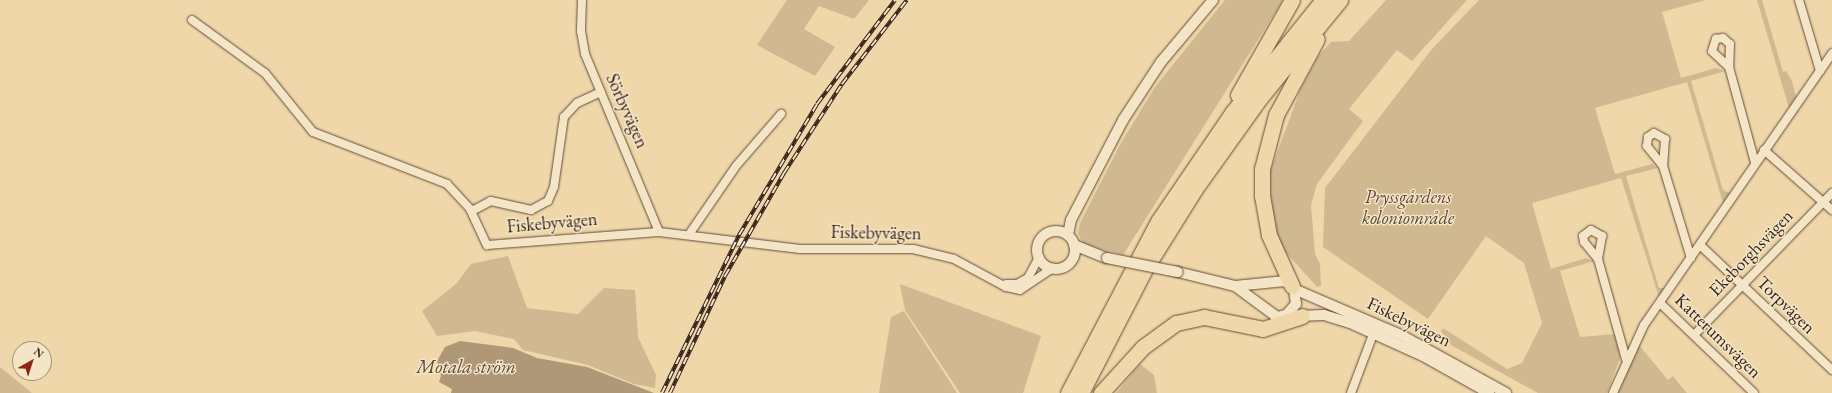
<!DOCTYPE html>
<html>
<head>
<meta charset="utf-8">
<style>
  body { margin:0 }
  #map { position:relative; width:1832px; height:393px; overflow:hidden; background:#f0d7a9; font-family:"EB Garamond",serif }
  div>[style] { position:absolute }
  .green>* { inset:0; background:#d0b890 }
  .water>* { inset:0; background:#af9877 }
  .roads { filter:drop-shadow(0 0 1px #614c3b) drop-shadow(0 0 1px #614c3b) }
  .minor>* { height:8px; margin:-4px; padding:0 4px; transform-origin:4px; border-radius:4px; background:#f5e5c7 }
  .tertiary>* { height:10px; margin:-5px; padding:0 5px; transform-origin:5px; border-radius:5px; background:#f5e5c7 }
  .tertiary>.ring { margin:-5px; padding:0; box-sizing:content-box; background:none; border:10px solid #f5e5c7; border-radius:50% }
  .motorway>* { height:15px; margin:-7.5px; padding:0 7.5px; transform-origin:7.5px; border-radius:7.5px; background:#f0d7a9 }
  .rail>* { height:4px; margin-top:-2px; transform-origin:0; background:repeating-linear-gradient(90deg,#f5e5c7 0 8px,#311e16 0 16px); box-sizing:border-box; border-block:1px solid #311e16 }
  .bridges { filter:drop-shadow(0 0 1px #614c3b) drop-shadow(0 0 1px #614c3b) }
  .tertiary-bridge>* { height:10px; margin:-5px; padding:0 5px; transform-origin:5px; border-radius:5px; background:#f5e5c7 }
  span { translate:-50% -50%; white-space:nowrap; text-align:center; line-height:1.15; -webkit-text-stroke:3px #f5e5c7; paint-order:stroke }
  .street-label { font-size:18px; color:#311e16 }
  .park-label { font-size:18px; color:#594434; font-style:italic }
  .water-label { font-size:19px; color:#5d4938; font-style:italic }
  .north { position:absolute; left:12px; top:341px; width:40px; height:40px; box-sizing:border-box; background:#f5e5c7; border:1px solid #a79580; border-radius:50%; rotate:39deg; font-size:11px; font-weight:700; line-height:16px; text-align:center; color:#311e16 }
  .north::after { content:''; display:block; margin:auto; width:14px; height:18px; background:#8f2418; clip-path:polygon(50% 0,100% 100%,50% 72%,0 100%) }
</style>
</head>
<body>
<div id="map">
  <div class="green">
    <i style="clip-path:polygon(787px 0,869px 0,854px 19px,819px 6px,804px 29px,835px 47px,815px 76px,757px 45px)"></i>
    <i style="clip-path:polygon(1225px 0,1283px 0,1123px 255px,1083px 244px,1078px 233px,1080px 223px,1121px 143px,1155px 87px)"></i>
    <i style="clip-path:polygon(1386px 0,1467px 0,1412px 61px,1397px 50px,1349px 109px,1363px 121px,1317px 184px,1311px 205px,1315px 254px,1320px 264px,1321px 286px,1317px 287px,1280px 246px,1272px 221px,1270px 172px,1301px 88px,1319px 55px,1331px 42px,1349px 41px)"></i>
    <i style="clip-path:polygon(1479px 0,1706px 0,1662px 12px,1681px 78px,1716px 68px,1725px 71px,1691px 81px,1723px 190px,1730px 193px,1723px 203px,1687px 82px,1595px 108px,1615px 174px,1652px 164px,1658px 168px,1626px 176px,1659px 288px,1665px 288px,1659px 297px,1621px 178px,1532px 203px,1551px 269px,1586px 258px,1594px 261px,1560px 271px,1580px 337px,1616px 334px,1620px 358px,1607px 393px,1538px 393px,1451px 345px,1441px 331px,1443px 328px,1507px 369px,1522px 363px,1542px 323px,1524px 263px,1486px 236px,1428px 319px,1323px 247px,1325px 188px,1432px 49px)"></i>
    <i style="clip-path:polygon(1757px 0,1762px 0,1783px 72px,1786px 71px,1792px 81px,1796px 96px,1789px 108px)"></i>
    <i style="clip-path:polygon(508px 256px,527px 308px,578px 314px,604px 288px,635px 290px,638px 337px,656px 375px,655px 388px,634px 384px,588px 365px,523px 350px,514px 339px,475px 331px,437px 336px,422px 311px,456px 284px,471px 264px)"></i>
    <i style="clip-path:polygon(900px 284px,1041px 336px,1023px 393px,960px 393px,905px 310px)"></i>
    <i style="clip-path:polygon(904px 311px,957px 393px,879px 393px,891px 317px)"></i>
    <i style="clip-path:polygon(1639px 345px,1668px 380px,1673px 376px,1687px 393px,1617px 393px)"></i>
    <i style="clip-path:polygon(1140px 364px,1154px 375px,1157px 393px,1116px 393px)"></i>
    <i style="clip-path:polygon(0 367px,32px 393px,0 393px)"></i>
  </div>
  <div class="water">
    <i style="clip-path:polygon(460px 341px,513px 348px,537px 358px,587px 367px,654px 393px,451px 393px,452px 389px,439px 382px,441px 376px,437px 361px,445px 347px)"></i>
  </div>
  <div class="roads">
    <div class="minor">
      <i style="left:582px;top:0;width:31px;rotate:92deg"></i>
      <i style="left:581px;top:31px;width:23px;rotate:80deg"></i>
      <i style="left:585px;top:54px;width:193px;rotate:67.4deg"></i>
      <i style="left:1799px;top:0;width:74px;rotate:73.5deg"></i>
      <i style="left:192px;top:20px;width:90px;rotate:36deg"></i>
      <i style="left:265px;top:73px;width:76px;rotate:50.9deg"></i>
      <i style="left:313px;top:132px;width:144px;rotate:21.2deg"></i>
      <i style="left:447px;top:184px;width:34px;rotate:47deg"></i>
      <i style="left:470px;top:209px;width:40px;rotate:65deg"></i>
      <i style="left:487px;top:245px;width:172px;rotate:-4.3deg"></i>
      <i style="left:659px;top:232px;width:142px;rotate:6.9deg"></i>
      <i style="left:800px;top:249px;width:113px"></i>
      <i style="left:913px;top:249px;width:42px;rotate:13.7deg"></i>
      <i style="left:954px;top:259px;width:59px;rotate:28.3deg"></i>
      <i style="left:1006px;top:287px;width:14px;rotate:12deg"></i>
      <i style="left:1020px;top:290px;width:40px;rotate:-34deg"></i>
      <i style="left:1729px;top:67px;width:23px;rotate:-137deg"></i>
      <i style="left:1712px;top:51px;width:13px;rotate:-72deg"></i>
      <i style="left:1716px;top:39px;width:7px;rotate:-8deg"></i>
      <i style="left:1723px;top:38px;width:9px;rotate:41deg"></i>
      <i style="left:1730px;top:44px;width:23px;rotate:92deg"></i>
      <i style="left:1729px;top:67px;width:99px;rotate:74.8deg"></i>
      <i style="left:1764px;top:150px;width:91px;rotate:41.4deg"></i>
      <i style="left:1663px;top:166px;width:26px;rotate:-129deg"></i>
      <i style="left:1647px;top:146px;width:9px;rotate:-84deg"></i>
      <i style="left:1648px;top:137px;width:7px;rotate:-34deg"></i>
      <i style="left:1654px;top:133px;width:13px;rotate:29deg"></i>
      <i style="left:1665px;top:139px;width:27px;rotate:94deg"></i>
      <i style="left:1663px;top:166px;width:96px;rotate:73.1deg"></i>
      <i style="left:472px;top:211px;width:21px;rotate:-28deg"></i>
      <i style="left:491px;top:201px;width:41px;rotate:12.7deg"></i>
      <i style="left:531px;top:210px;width:19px;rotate:-28deg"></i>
      <i style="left:548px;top:201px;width:15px;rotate:-67deg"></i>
      <i style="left:554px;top:187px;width:71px;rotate:-81.9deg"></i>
      <i style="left:564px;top:117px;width:19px;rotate:-47deg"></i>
      <i style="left:577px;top:103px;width:26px;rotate:-25deg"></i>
      <i style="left:690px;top:233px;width:81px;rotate:-55.5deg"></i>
      <i style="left:736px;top:166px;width:69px;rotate:-49.1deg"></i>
      <i style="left:1700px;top:245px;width:182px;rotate:43.4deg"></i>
      <i style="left:1598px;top:259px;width:22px;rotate:-129deg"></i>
      <i style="left:1584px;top:242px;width:6px;rotate:-99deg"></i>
      <i style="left:1583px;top:236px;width:10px;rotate:-37deg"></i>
      <i style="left:1591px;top:230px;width:13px;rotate:29deg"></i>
      <i style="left:1602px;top:236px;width:23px;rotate:100deg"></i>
      <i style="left:1598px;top:259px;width:104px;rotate:74.4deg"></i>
      <i style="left:1006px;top:284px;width:11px"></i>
      <i style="left:1017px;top:284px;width:13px;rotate:-29deg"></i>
      <i style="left:1028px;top:278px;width:24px;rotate:-62deg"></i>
      <i style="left:1660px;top:303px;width:130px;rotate:43.8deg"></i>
      <i style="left:1694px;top:335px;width:198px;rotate:-45.8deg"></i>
      <i style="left:1351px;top:393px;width:68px;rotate:-69.4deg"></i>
      <i style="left:1613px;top:393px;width:75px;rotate:-65.5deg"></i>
      <i style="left:1644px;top:325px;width:331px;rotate:-55.3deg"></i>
    </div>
    <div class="tertiary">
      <i class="ring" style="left:1037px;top:231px;width:28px;height:28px"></i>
      <i style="left:1068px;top:235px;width:15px;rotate:-79deg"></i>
      <i style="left:1071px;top:220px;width:113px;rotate:-62.5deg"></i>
      <i style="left:1123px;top:120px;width:69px;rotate:-56.8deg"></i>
      <i style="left:1161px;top:62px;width:81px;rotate:-50deg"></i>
      <i style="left:1074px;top:245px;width:35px;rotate:22deg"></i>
      <i style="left:1178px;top:272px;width:59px;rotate:13.8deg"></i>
      <i style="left:1235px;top:286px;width:52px;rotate:36.4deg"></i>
      <i style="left:1277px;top:317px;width:9px;rotate:-13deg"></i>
      <i style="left:1286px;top:315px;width:15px;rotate:-48deg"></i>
      <i style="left:1296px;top:304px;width:15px;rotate:-98deg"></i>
      <i style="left:1294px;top:289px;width:12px;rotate:-138deg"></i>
      <i style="left:1285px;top:281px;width:50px;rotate:174.3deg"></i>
      <i style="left:1294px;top:289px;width:119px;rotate:23.3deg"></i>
      <i style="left:1403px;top:336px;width:118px;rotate:29deg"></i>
      <i style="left:1296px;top:316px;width:28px;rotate:-2deg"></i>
      <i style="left:1324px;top:315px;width:27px;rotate:17deg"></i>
      <i style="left:1350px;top:323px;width:80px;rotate:24.3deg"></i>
      <i style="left:1423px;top:356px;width:76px;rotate:29.3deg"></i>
    </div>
    <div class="motorway">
      <i style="left:1238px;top:95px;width:109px;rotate:-60.4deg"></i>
      <i style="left:1292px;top:286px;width:56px;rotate:-114.3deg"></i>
      <i style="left:1269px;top:235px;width:40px;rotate:-100deg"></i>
      <i style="left:1262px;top:196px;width:27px;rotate:-90deg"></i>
      <i style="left:1262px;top:169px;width:56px;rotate:-75.5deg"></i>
      <i style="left:1276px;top:115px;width:86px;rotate:-61.7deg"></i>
      <i style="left:1068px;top:393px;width:195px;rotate:-62.3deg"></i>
      <i style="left:1159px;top:220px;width:130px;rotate:-55.7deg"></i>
      <i style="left:1232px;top:113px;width:145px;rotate:-51.2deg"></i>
      <i style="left:1081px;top:393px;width:140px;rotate:-62.7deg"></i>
      <i style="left:1145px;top:269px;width:94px;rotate:-58deg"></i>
      <i style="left:1195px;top:189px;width:112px;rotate:-54.5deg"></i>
      <i style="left:1260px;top:98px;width:127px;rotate:-50.8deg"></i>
      <i style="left:1101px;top:393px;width:62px;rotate:-47.6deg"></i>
      <i style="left:1143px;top:347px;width:41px;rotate:-36deg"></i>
      <i style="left:1176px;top:323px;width:29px;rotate:-12deg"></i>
      <i style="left:1204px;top:317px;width:60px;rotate:11.5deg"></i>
      <i style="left:1263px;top:329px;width:41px;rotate:-18.4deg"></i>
    </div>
  </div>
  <div class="rail">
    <i style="left:662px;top:393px;width:176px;rotate:-64deg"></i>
    <i style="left:739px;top:235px;width:152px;rotate:-59.2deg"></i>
    <i style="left:817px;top:104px;width:130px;rotate:-53.1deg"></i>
    <i style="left:670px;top:393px;width:129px;rotate:-64.8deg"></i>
    <i style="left:725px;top:276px;width:119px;rotate:-60.2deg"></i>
    <i style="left:784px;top:173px;width:106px;rotate:-56.9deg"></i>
    <i style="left:842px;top:84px;width:106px;rotate:-52.3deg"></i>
  </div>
  <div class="bridges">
    <div class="tertiary-bridge">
      <i style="left:1107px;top:258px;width:72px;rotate:11.2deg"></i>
    </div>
  </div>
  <div class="street-label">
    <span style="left:627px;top:111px;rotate:66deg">Sörbyvägen</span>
    <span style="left:552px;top:223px;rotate:-5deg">Fiskebyvägen</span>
    <span style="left:876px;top:233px;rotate:1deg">Fiskebyvägen</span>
    <span style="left:1751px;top:253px;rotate:-46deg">Ekeborghsvägen</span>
    <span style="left:1786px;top:305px;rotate:44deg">Torpvägen</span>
    <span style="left:1409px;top:322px;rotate:26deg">Fiskebyvägen</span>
    <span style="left:1718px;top:336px;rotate:44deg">Katterumsvägen</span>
  </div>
  <div class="park-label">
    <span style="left:1408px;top:208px">Pryssgårdens<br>koloniområde</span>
  </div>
  <div class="water-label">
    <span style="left:466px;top:367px">Motala ström</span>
  </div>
  <div class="north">N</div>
</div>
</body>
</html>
